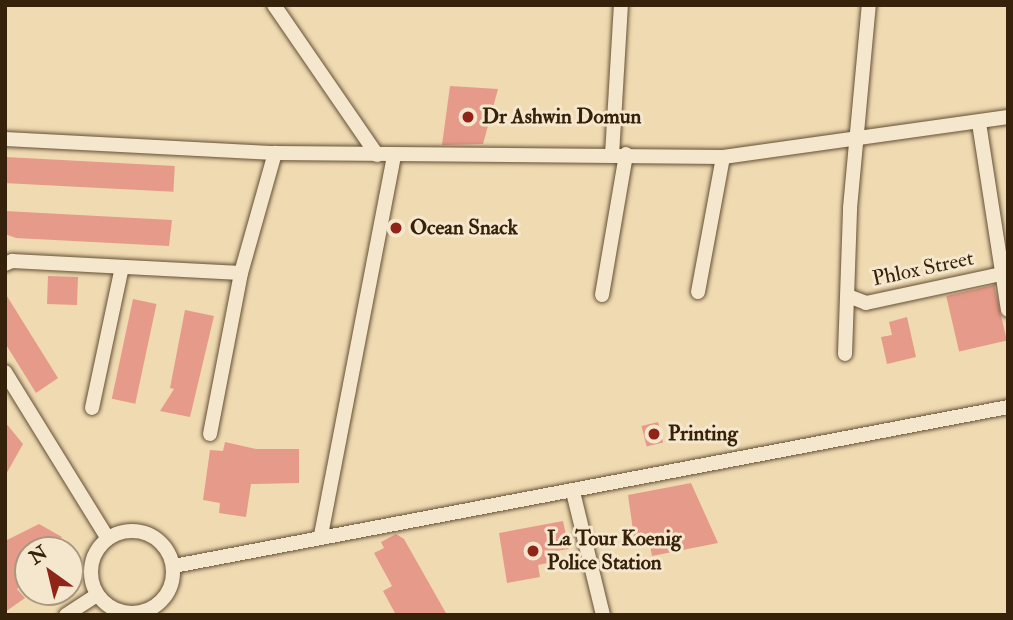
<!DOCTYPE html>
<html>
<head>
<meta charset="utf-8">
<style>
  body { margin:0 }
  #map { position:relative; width:1013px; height:620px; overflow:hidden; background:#efdab2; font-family:"IM FELL Double Pica",serif }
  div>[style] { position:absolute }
  .building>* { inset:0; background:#e69a89; transform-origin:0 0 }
  .roads { filter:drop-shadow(0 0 2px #645034) drop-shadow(0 0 2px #645034) }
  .minor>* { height:14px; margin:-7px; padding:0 7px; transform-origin:7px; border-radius:7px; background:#f5e7cd }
  .minor>.ring { margin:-7px; padding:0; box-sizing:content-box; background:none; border:14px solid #f5e7cd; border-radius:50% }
  .dots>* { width:19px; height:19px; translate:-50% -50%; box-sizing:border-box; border:4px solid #f5e7cd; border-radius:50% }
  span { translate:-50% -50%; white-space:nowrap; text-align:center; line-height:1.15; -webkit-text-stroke:6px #f5e7cd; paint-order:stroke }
  .poi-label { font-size:21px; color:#36220a; font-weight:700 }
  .left { translate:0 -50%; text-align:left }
  .street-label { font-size:21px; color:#36220a }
  .frame { position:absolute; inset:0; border:7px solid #36220a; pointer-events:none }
  .north { position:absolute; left:14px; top:536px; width:70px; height:70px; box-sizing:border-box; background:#f5e7cd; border:2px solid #a9987f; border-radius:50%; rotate:326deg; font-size:19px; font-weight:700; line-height:28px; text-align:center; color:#36220a }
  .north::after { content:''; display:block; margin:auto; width:24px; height:32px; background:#8f2418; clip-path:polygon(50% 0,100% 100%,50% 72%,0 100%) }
</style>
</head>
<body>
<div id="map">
  <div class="building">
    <i style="clip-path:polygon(450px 86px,498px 89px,483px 144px,442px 145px)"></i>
    <i style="left:5px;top:157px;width:170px;height:26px;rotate:3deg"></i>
    <i style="clip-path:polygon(5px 211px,172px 220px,169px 246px,16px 238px,5px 234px)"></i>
    <i style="left:48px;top:276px;width:30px;height:28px;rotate:2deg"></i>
    <i style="left:994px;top:285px;width:57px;height:49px;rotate:77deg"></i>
    <i style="clip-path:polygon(5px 293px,58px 378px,36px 393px,5px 343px)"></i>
    <i style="left:133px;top:299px;width:24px;height:102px;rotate:12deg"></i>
    <i style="clip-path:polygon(185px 310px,214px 316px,190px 417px,160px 411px,174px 389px,170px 388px)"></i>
    <i style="clip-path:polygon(907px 317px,916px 357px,887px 364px,881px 337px,892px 335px,889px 322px)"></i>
    <i style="clip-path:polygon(5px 422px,23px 444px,5px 476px)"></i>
    <i style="left:658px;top:422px;width:21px;height:17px;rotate:76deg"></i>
    <i style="clip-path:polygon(225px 442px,256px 449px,299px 449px,299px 483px,251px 484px,246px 517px,219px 513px,220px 503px,203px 500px,210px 450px,223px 451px)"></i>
    <i style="clip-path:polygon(691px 483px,718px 543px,652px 556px,648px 534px,634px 537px,628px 495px)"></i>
    <i style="clip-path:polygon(563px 521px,569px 549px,556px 551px,557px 561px,538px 565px,540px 577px,507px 583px,499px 533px)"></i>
    <i style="clip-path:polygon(39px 524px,62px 537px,52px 550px,28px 550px,28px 581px,17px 589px,25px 598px,5px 612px,5px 541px)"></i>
    <i style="clip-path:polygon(396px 534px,404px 539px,447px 615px,396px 615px,383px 591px,392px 586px,374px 553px,384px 548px,381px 542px)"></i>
  </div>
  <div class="roads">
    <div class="minor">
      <i style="left:274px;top:5px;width:182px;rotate:55.5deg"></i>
      <i style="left:979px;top:123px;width:189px;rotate:81.2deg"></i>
      <i style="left:5px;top:139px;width:270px;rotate:3deg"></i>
      <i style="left:275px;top:153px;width:448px;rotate:0.5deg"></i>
      <i style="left:723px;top:157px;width:288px;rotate:-8deg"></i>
      <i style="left:612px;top:155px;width:150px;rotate:-86.6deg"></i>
      <i style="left:5px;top:264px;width:8px;rotate:-23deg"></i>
      <i style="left:12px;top:261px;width:229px;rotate:3deg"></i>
      <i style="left:241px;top:273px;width:125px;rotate:-74.2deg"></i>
      <i style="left:698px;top:292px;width:137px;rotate:-79.5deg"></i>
      <i style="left:602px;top:295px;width:143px;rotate:-80.3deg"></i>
      <i style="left:848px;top:296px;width:19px;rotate:21deg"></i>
      <i style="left:866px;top:303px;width:143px;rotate:-12.1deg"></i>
      <i style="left:845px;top:354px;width:146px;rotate:-88deg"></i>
      <i style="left:850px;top:208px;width:204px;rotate:-84.7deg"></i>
      <i style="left:5px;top:372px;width:196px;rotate:58.3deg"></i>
      <i style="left:92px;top:408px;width:144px;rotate:-78deg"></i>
      <i style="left:210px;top:434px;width:164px;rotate:-79.1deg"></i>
      <i style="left:573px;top:492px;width:127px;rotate:76.3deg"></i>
      <i class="ring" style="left:91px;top:531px;width:68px;height:68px"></i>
      <i style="left:321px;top:535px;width:387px;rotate:-79.1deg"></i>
      <i style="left:174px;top:566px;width:849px;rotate:-10.79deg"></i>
      <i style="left:66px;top:615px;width:37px;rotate:-33deg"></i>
    </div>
  </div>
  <div class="dots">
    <i style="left:468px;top:117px;background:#8f2418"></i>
    <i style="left:396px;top:228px;background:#8f2418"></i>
    <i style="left:654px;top:434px;background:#8f2418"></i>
    <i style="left:533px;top:551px;background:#8f2418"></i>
  </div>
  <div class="poi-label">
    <span class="left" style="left:482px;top:117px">Dr Ashwin Domun</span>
    <span class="left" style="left:410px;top:228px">Ocean Snack</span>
    <span class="left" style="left:668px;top:434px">Printing</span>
    <span class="left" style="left:547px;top:551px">La Tour Koenig<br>Police Station</span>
  </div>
  <div class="street-label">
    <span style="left:923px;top:269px;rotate:-12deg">Phlox Street</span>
  </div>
  <div class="frame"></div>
  <div class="north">N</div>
</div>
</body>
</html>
